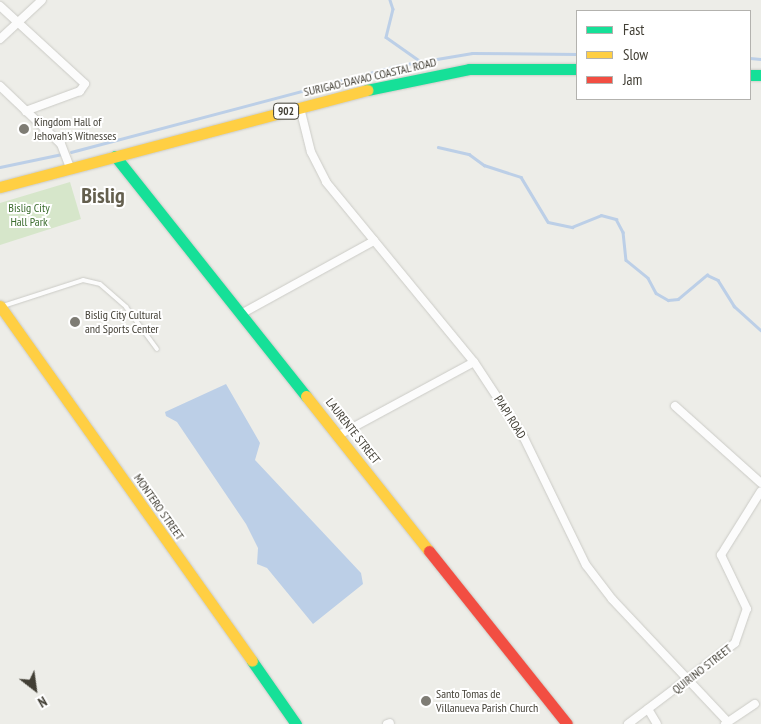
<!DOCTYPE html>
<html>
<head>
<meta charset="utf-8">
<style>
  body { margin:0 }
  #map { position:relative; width:761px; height:724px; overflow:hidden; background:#edede8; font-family:"PT Sans Narrow",sans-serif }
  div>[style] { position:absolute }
  .green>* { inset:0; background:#d6e6ca }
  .water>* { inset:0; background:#bccfe7 }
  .stream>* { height:2.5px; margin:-1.25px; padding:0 1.25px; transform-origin:1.25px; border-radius:1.25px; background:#bccfe7 }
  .roads { filter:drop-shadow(0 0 1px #cbcbc6) drop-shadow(0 0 1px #cbcbc6) }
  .lane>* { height:4px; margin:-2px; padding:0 2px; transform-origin:2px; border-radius:2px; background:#fcfcfc }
  .street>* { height:8px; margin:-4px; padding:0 4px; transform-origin:4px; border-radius:4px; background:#fcfcfc }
  .fast>* { height:11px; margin:-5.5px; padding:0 5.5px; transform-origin:5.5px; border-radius:5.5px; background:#16e098 }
  .slow>* { height:11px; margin:-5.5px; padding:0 5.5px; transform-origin:5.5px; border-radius:5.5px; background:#ffcf43 }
  .jam>* { height:11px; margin:-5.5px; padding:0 5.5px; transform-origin:5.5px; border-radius:5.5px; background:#f24e42 }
  .dots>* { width:14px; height:14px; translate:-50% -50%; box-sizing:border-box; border:2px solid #fff; border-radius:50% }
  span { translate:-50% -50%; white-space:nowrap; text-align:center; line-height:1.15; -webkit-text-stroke:4px #fff; paint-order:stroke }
  .shield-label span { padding:1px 4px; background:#fff; border:1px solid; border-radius:4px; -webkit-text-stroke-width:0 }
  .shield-label { font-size:11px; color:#423f35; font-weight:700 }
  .street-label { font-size:12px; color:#423f35 }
  .poi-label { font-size:12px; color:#423f35 }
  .left { translate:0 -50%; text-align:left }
  .park-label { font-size:12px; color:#3c6d2f }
  .town-label { font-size:22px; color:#645f4e; font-weight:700 }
  .legend { position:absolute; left:576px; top:10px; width:175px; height:90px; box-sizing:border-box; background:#fff; border:1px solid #b3b2ae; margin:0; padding:6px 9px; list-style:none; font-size:15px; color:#423f35 }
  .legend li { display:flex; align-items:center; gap:10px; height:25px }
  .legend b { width:25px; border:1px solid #b3b2ae }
  .north { position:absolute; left:10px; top:664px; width:50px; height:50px; -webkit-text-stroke:4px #fff; paint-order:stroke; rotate:150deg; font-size:14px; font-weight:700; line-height:20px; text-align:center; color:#423f35 }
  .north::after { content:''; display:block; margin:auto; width:18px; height:22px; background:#423f35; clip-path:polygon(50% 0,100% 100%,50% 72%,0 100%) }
</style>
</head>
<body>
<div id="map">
  <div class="green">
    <i style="clip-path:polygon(70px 182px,81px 219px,0 245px,0 203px)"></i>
  </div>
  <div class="water">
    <i style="clip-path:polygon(226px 384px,260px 443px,255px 460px,361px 573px,363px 584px,313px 624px,267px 568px,257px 564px,258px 548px,246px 524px,177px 422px,166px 416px,165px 412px)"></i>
  </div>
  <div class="stream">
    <i style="left:390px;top:0;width:9px;rotate:72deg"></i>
    <i style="left:393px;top:9px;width:29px;rotate:104deg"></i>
    <i style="left:386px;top:37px;width:42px;rotate:35.2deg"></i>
    <i style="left:750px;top:58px;width:11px;rotate:5deg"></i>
    <i style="left:438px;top:147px;width:32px;rotate:13deg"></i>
    <i style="left:469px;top:154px;width:19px;rotate:36deg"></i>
    <i style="left:484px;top:165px;width:39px;rotate:18deg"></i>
    <i style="left:521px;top:177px;width:52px;rotate:59deg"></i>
    <i style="left:548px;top:222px;width:25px;rotate:12deg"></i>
    <i style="left:572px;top:227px;width:31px;rotate:-22deg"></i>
    <i style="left:601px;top:215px;width:16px;rotate:15deg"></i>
    <i style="left:616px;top:219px;width:15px;rotate:62deg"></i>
    <i style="left:623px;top:232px;width:28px;rotate:84deg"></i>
    <i style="left:626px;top:260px;width:28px;rotate:39deg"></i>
    <i style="left:648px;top:278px;width:17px;rotate:62deg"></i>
    <i style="left:656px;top:293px;width:14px;rotate:30deg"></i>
    <i style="left:668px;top:300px;width:10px;rotate:-6deg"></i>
    <i style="left:678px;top:299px;width:38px;rotate:-40deg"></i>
    <i style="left:707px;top:275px;width:12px;rotate:24deg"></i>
    <i style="left:718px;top:280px;width:31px;rotate:58deg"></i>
    <i style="left:734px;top:306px;width:36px;rotate:42deg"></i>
    <i style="left:71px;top:152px;width:341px;rotate:-14.8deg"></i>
    <i style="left:401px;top:65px;width:72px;rotate:-9.6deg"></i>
    <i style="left:472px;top:53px;width:105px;rotate:0.5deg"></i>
    <i style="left:0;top:167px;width:63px;rotate:-11.8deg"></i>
  </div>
  <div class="roads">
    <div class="lane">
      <i style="left:3px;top:306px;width:84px;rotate:-18deg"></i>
      <i style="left:83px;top:280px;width:17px;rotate:13deg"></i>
      <i style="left:100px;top:284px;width:35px;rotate:41deg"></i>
      <i style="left:126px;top:307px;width:52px;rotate:53.6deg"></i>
    </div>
    <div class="street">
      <i style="left:0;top:6px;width:115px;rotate:42.5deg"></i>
      <i style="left:85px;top:84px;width:9px;rotate:126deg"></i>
      <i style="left:80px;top:91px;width:58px;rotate:159.7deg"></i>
      <i style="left:0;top:39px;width:57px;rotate:-42.9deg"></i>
      <i style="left:0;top:86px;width:84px;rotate:43.6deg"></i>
      <i style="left:61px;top:144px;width:26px;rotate:69deg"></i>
      <i style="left:300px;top:108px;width:45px;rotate:76deg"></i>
      <i style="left:311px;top:152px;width:34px;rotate:63deg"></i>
      <i style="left:326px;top:182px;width:233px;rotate:50.6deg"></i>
      <i style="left:474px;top:362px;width:91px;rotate:56.7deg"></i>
      <i style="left:524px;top:438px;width:141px;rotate:64deg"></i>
      <i style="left:586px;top:565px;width:43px;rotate:52.6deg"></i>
      <i style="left:612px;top:599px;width:169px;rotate:46.7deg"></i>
      <i style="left:241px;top:314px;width:152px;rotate:-28.8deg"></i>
      <i style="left:675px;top:406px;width:115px;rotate:41.8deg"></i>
      <i style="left:339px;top:435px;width:153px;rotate:-28.4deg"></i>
      <i style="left:648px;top:709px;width:17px;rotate:59deg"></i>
      <i style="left:387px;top:724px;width:3px;rotate:-18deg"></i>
      <i style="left:628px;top:724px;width:134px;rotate:-37.1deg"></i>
      <i style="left:735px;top:643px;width:36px;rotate:-71deg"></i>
      <i style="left:747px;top:609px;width:60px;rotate:-115.7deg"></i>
      <i style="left:721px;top:555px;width:75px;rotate:-58deg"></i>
      <i style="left:725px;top:724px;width:36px;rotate:-34deg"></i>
    </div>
    <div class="fast">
      <i style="left:750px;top:75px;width:11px"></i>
      <i style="left:367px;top:90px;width:104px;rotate:-11.6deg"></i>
      <i style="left:469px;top:69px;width:108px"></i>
      <i style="left:115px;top:156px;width:307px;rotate:51.5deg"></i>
      <i style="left:252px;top:661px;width:77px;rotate:55.1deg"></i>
    </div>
    <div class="slow">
      <i style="left:0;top:187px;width:380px;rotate:-14.8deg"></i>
      <i style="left:0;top:306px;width:435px;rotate:54.6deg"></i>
      <i style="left:306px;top:396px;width:198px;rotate:51.6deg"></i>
    </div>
    <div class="jam">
      <i style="left:429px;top:551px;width:221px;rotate:51.4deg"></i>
    </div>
  </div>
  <div class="dots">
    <i style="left:24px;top:129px;background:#7e7c74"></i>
    <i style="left:75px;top:322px;background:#7e7c74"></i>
    <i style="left:426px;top:701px;background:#7e7c74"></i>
  </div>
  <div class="shield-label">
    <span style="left:286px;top:111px">902</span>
  </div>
  <div class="street-label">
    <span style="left:370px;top:77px;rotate:-13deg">SURIGAO-DAVAO COASTAL ROAD</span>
    <span style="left:510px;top:417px;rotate:58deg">PIAPI ROAD</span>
    <span style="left:353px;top:431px;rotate:52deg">LAURENTE STREET</span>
    <span style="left:159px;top:507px;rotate:55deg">MONTERO STREET</span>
    <span style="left:702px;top:669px;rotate:-38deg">QUIRINO STREET</span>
  </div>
  <div class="poi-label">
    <span class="left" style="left:34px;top:129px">Kingdom Hall of<br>Jehovah's Witnesses</span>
    <span class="left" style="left:85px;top:322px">Bislig City Cultural<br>and Sports Center</span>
    <span class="left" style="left:436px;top:701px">Santo Tomas de<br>Villanueva Parish Church</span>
  </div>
  <div class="park-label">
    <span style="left:29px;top:215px">Bislig City<br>Hall Park</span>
  </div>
  <div class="town-label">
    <span style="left:103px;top:196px">Bislig</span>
  </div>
  <ul class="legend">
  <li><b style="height:6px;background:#16e098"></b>Fast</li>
  <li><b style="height:6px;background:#ffcf43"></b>Slow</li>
  <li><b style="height:6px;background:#f24e42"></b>Jam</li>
  </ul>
  <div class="north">N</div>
</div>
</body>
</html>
